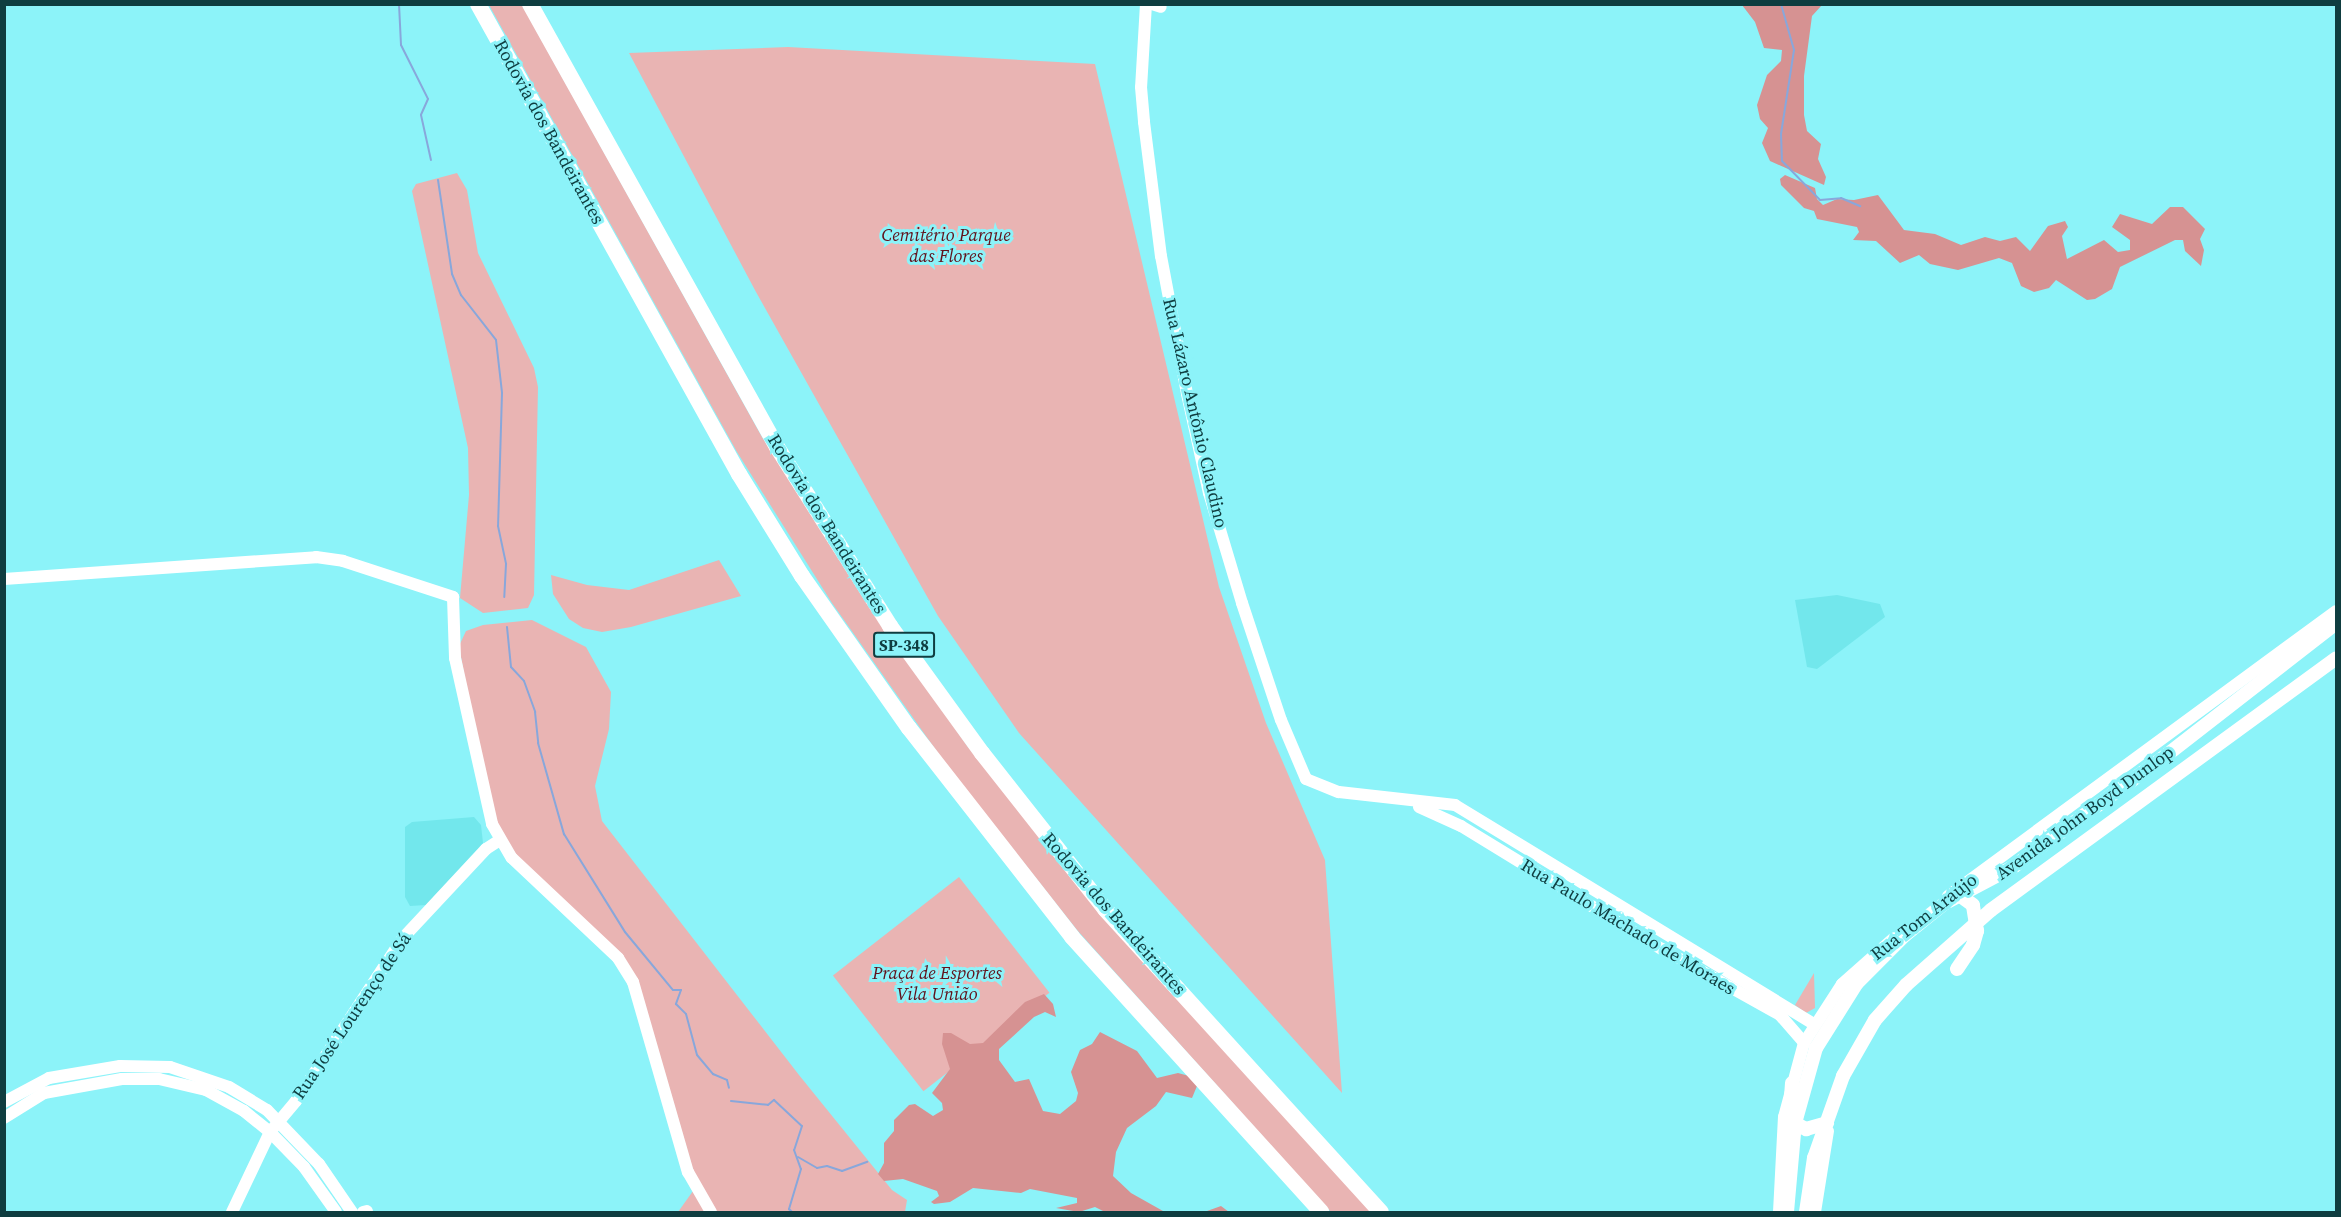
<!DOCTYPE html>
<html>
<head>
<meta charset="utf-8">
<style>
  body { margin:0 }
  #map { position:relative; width:2341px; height:1217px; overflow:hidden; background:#8cf3f9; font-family:"Source Serif 4",serif }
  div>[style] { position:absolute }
  .built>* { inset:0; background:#72e7ec }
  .green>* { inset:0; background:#e9b4b3; transform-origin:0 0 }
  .forest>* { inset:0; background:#d69292 }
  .stream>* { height:2px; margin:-1px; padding:0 1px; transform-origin:1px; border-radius:1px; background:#88a7db }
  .secondary>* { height:12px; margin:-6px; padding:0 6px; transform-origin:6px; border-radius:6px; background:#fff }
  .primary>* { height:14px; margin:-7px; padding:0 7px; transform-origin:7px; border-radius:7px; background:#fff }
  .highway>* { height:16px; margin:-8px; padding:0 8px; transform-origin:8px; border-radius:8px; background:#fff }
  span { translate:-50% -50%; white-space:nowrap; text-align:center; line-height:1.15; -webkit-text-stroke:6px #8cf3f9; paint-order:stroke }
  .shield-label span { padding:2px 4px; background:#8cf3f9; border:2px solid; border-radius:4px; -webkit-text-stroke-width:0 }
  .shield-label { font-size:16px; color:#0f3d40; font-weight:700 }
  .street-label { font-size:18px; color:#0f3d40 }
  .park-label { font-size:18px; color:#61111b; font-style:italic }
  .frame { position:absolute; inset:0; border:6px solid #0f3d40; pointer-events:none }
</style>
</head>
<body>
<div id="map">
  <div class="built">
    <i style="clip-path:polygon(1837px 595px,1880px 604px,1885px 617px,1817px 669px,1807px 667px,1795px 600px)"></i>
    <i style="clip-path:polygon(474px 817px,481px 825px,483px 843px,426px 905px,410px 906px,405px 897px,405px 827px,412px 822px)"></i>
  </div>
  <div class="green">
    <i style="clip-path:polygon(489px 5px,522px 5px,762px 437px,855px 585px,968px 747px,1371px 1212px,1331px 1212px,1077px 930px,945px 763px,832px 603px,737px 452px)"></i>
    <i style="clip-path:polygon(788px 47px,1095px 64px,1219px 587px,1266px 723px,1325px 860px,1342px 1093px,1019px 733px,938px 616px,756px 292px,629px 53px)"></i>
    <i style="clip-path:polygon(457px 173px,467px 190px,478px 253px,534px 368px,538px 387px,534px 595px,528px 608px,483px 613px,460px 598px,469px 495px,468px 448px,412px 191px,416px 184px)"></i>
    <i style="clip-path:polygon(719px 560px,741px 596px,631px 627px,602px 632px,583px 628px,569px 619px,553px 594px,551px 575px,587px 585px,629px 590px)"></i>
    <i style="clip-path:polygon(532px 620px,586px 647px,611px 692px,609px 729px,595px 786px,602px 821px,799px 1075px,892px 1190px,907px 1200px,905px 1212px,716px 1212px,693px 1170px,638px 980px,516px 855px,497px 822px,478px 750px,459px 646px,466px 631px,483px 625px)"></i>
    <i style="left:959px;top:877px;width:147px;height:160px;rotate:52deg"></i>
    <i style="clip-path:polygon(1814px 973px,1815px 1008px,1806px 1013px,1795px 1005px)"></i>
    <i style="clip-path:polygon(693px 1191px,705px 1212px,678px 1212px)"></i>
  </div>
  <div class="forest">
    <i style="clip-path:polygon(1742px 5px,1822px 5px,1812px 16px,1804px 76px,1804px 115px,1807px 131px,1821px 144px,1818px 159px,1826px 177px,1824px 185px,1770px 161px,1762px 143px,1768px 128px,1760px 119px,1757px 105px,1767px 75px,1781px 61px,1782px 50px,1764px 48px,1755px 22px)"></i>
    <i style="clip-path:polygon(1785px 175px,1815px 188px,1817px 199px,1823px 205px,1837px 199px,1854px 200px,1878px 195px,1904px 230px,1935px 234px,1961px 245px,1985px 237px,2000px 241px,2016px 237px,2030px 251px,2048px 226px,2065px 221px,2068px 227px,2062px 236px,2067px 259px,2104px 240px,2118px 252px,2130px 250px,2130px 240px,2112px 227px,2120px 214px,2152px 224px,2170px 207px,2183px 207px,2205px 229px,2200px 239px,2204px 250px,2201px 266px,2185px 251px,2183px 240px,2175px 240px,2120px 267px,2112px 289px,2095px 299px,2087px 300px,2056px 280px,2049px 288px,2034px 292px,2021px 286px,2012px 263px,1999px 258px,1958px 270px,1930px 264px,1919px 255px,1900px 263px,1876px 241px,1853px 240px,1859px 232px,1857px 227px,1817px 219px,1814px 211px,1804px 208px,1781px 185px,1780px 179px)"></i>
    <i style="clip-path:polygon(1044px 994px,1053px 1004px,1056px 1017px,1045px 1012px,1034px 1017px,999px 1049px,999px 1060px,1015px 1082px,1029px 1079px,1043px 1111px,1060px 1114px,1076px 1101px,1078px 1093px,1071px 1072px,1080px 1050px,1092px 1044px,1100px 1032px,1137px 1051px,1157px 1078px,1178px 1073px,1189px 1076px,1197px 1086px,1192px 1098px,1166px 1092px,1156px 1106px,1127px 1128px,1116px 1152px,1113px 1176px,1131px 1193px,1163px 1211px,1207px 1211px,1221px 1206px,1229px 1212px,1105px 1212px,1095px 1207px,1079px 1212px,1056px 1208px,1077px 1203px,1077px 1198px,1030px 1189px,1021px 1193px,973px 1188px,950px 1202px,934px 1204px,931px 1202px,939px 1196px,937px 1191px,903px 1179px,884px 1181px,878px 1174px,884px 1163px,884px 1143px,894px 1131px,894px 1120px,909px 1105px,915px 1104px,933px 1116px,943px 1110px,942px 1103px,932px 1093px,950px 1069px,942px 1044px,943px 1033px,951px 1033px,970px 1044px,983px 1043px,1025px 1002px)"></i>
  </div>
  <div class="stream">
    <i style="left:399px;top:4px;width:41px;rotate:87.2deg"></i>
    <i style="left:401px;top:45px;width:60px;rotate:63.4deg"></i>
    <i style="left:428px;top:99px;width:17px;rotate:114deg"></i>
    <i style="left:421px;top:115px;width:46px;rotate:77.5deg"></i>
    <i style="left:1781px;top:4px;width:48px;rotate:74.2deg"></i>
    <i style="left:1794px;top:50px;width:85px;rotate:98.8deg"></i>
    <i style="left:1781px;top:134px;width:27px;rotate:88deg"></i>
    <i style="left:1782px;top:161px;width:54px;rotate:45.7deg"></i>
    <i style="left:1820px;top:200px;width:21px;rotate:-5deg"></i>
    <i style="left:1841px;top:198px;width:21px;rotate:23deg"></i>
    <i style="left:438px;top:180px;width:95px;rotate:81.5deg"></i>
    <i style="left:452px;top:274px;width:23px;rotate:67deg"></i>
    <i style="left:461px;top:295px;width:57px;rotate:52.1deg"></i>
    <i style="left:496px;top:340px;width:53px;rotate:83.5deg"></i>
    <i style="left:502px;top:393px;width:133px;rotate:91.7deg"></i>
    <i style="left:498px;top:526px;width:39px;rotate:78deg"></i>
    <i style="left:506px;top:564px;width:33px;rotate:93deg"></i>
    <i style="left:507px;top:627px;width:40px;rotate:84.3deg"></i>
    <i style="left:511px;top:667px;width:19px;rotate:47deg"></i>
    <i style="left:524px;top:681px;width:33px;rotate:70deg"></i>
    <i style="left:535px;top:712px;width:31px;rotate:84deg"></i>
    <i style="left:538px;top:743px;width:95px;rotate:74.1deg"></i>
    <i style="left:564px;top:834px;width:115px;rotate:58.1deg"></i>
    <i style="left:625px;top:932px;width:75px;rotate:50.4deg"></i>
    <i style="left:673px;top:990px;width:8px"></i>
    <i style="left:681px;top:990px;width:15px;rotate:110deg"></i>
    <i style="left:676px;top:1004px;width:14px;rotate:45deg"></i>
    <i style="left:686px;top:1014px;width:42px;rotate:75deg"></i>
    <i style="left:697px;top:1055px;width:25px;rotate:50deg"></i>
    <i style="left:713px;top:1074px;width:15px;rotate:23deg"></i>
    <i style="left:727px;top:1080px;width:8px;rotate:76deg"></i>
    <i style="left:731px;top:1101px;width:37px;rotate:6deg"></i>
    <i style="left:768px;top:1105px;width:8px;rotate:-40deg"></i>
    <i style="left:774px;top:1100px;width:38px;rotate:43deg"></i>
    <i style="left:802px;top:1126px;width:25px;rotate:108deg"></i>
    <i style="left:794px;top:1150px;width:20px;rotate:70deg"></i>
    <i style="left:801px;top:1169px;width:42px;rotate:106.7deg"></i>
    <i style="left:789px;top:1209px;width:4px;rotate:45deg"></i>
    <i style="left:798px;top:1157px;width:22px;rotate:30deg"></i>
    <i style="left:817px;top:1168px;width:10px;rotate:-11deg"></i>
    <i style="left:827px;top:1166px;width:16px;rotate:18deg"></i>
    <i style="left:842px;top:1171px;width:27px;rotate:-20deg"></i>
  </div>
  <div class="secondary">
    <i style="left:1146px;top:4px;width:83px;rotate:93.4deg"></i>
    <i style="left:1141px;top:87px;width:35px;rotate:85deg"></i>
    <i style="left:1144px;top:122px;width:135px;rotate:82.8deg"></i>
    <i style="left:1161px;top:256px;width:140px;rotate:79.3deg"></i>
    <i style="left:1187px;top:394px;width:101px;rotate:77.5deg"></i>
    <i style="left:1209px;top:493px;width:115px;rotate:73.3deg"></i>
    <i style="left:1242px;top:603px;width:123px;rotate:71.6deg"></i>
    <i style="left:1281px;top:720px;width:64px;rotate:67deg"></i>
    <i style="left:1306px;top:779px;width:35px;rotate:22deg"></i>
    <i style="left:1339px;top:792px;width:117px;rotate:6.4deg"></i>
    <i style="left:1455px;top:805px;width:421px;rotate:31.4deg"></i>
    <i style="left:1152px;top:4px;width:9px;rotate:18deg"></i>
    <i style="left:4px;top:579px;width:313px;rotate:-4deg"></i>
    <i style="left:316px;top:557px;width:27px;rotate:8deg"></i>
    <i style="left:343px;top:561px;width:116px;rotate:18.1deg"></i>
    <i style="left:453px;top:597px;width:61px;rotate:88.1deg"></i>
    <i style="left:455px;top:658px;width:170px;rotate:77.4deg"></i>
    <i style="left:492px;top:824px;width:39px;rotate:60deg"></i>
    <i style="left:512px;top:858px;width:146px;rotate:43.3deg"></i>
    <i style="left:618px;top:958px;width:28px;rotate:58deg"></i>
    <i style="left:633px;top:982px;width:198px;rotate:73.9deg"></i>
    <i style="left:688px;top:1172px;width:46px;rotate:60.1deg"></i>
    <i style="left:1419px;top:807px;width:46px;rotate:24.3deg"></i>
    <i style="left:1461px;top:826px;width:236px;rotate:31.5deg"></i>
    <i style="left:1662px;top:949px;width:135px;rotate:29.2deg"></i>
    <i style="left:1780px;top:1015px;width:37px;rotate:49deg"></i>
    <i style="left:1948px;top:896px;width:481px;rotate:-36.3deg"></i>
    <i style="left:4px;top:1102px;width:51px;rotate:-28.1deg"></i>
    <i style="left:49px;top:1078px;width:72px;rotate:-9.6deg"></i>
    <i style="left:120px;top:1066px;width:50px;rotate:1.1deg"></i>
    <i style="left:170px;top:1067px;width:62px;rotate:18.7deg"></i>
    <i style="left:229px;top:1087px;width:44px;rotate:31.2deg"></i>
    <i style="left:267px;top:1110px;width:75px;rotate:46.1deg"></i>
    <i style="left:319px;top:1164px;width:58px;rotate:55.5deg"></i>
    <i style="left:4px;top:1118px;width:47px;rotate:-32deg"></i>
    <i style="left:44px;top:1093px;width:79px;rotate:-10.2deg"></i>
    <i style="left:122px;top:1079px;width:37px"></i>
    <i style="left:159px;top:1079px;width:48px;rotate:13.2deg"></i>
    <i style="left:206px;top:1090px;width:43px;rotate:28.9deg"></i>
    <i style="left:244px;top:1111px;width:33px;rotate:39deg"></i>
    <i style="left:270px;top:1132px;width:49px;rotate:45.8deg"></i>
    <i style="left:304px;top:1167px;width:55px;rotate:54.6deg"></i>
    <i style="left:232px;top:1212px;width:89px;rotate:-64.6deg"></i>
    <i style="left:270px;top:1132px;width:40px;rotate:-50deg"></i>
    <i style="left:296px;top:1101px;width:194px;rotate:-56.8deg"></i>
    <i style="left:402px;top:939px;width:123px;rotate:-47deg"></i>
    <i style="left:486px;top:849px;width:17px;rotate:-33deg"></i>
    <i style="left:363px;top:1212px;width:4px;rotate:-14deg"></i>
    <i style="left:1779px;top:1212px;width:95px;rotate:-87deg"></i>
    <i style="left:1784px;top:1117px;width:77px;rotate:-74.9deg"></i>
    <i style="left:1804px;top:1043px;width:70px;rotate:-57.2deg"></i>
    <i style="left:1842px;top:984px;width:69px;rotate:-41.5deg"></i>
    <i style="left:1815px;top:1212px;width:82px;rotate:-80.9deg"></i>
  </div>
  <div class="primary">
    <i style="left:1957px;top:969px;width:29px;rotate:-56deg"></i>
    <i style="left:1973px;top:945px;width:15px;rotate:-74deg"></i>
    <i style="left:1977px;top:931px;width:26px;rotate:-99deg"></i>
    <i style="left:1973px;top:905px;width:17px;rotate:-144deg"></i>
    <i style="left:1792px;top:1083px;width:30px;rotate:94deg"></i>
    <i style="left:1790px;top:1113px;width:11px;rotate:63deg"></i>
    <i style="left:1795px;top:1123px;width:13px;rotate:29deg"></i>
    <i style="left:1806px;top:1129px;width:22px;rotate:-16deg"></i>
    <i style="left:1787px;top:1212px;width:89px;rotate:-84.9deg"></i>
    <i style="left:1795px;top:1123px;width:78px;rotate:-74.4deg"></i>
    <i style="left:1816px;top:1048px;width:77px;rotate:-57.8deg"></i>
    <i style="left:1857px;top:983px;width:68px;rotate:-45deg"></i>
    <i style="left:1905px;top:935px;width:51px;rotate:-38.7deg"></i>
    <i style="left:1945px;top:903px;width:77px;rotate:-27.9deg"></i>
    <i style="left:2013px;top:867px;width:192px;rotate:-36.1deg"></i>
    <i style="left:2168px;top:754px;width:213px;rotate:-37.9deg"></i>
    <i style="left:1806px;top:1212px;width:55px;rotate:-81.6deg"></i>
    <i style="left:1814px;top:1158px;width:87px;rotate:-70.5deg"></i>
    <i style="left:1843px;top:1076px;width:64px;rotate:-60.3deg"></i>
    <i style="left:1875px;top:1020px;width:47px;rotate:-48.5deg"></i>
    <i style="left:1906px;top:985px;width:113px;rotate:-41.4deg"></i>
    <i style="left:1991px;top:910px;width:427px;rotate:-36.1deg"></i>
  </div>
  <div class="highway">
    <i style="left:478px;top:4px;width:538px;rotate:60.96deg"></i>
    <i style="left:739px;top:474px;width:120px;rotate:58.3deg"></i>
    <i style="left:802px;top:576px;width:186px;rotate:54.9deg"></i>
    <i style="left:909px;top:728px;width:265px;rotate:52deg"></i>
    <i style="left:1072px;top:937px;width:371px;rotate:47.8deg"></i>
    <i style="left:530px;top:4px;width:507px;rotate:60.86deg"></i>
    <i style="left:777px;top:447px;width:212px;rotate:57.7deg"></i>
    <i style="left:890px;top:626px;width:157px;rotate:54.1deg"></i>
    <i style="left:982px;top:753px;width:199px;rotate:51.7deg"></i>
    <i style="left:1105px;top:909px;width:410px;rotate:47.7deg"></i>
  </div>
  <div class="shield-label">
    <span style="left:904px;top:645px">SP-348</span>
  </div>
  <div class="street-label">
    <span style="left:549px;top:132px;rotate:61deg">Rodovia dos Bandeirantes</span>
    <span style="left:1195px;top:413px;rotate:77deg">Rua Lázaro Antônio Claudino</span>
    <span style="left:827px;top:524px;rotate:58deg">Rodovia dos Bandeirantes</span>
    <span style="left:2085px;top:813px;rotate:-36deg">Avenida John Boyd Dunlop</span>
    <span style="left:1114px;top:914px;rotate:49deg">Rodovia dos Bandeirantes</span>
    <span style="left:1924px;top:917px;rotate:-38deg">Rua Tom Araújo</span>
    <span style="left:1628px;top:927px;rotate:31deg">Rua Paulo Machado de Moraes</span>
    <span style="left:352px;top:1016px;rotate:-56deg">Rua José Lourenço de Sá</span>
  </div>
  <div class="park-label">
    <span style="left:946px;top:246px">Cemitério Parque<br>das Flores</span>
    <span style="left:937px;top:984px">Praça de Esportes<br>Vila União</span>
  </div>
  <div class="frame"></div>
</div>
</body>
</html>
